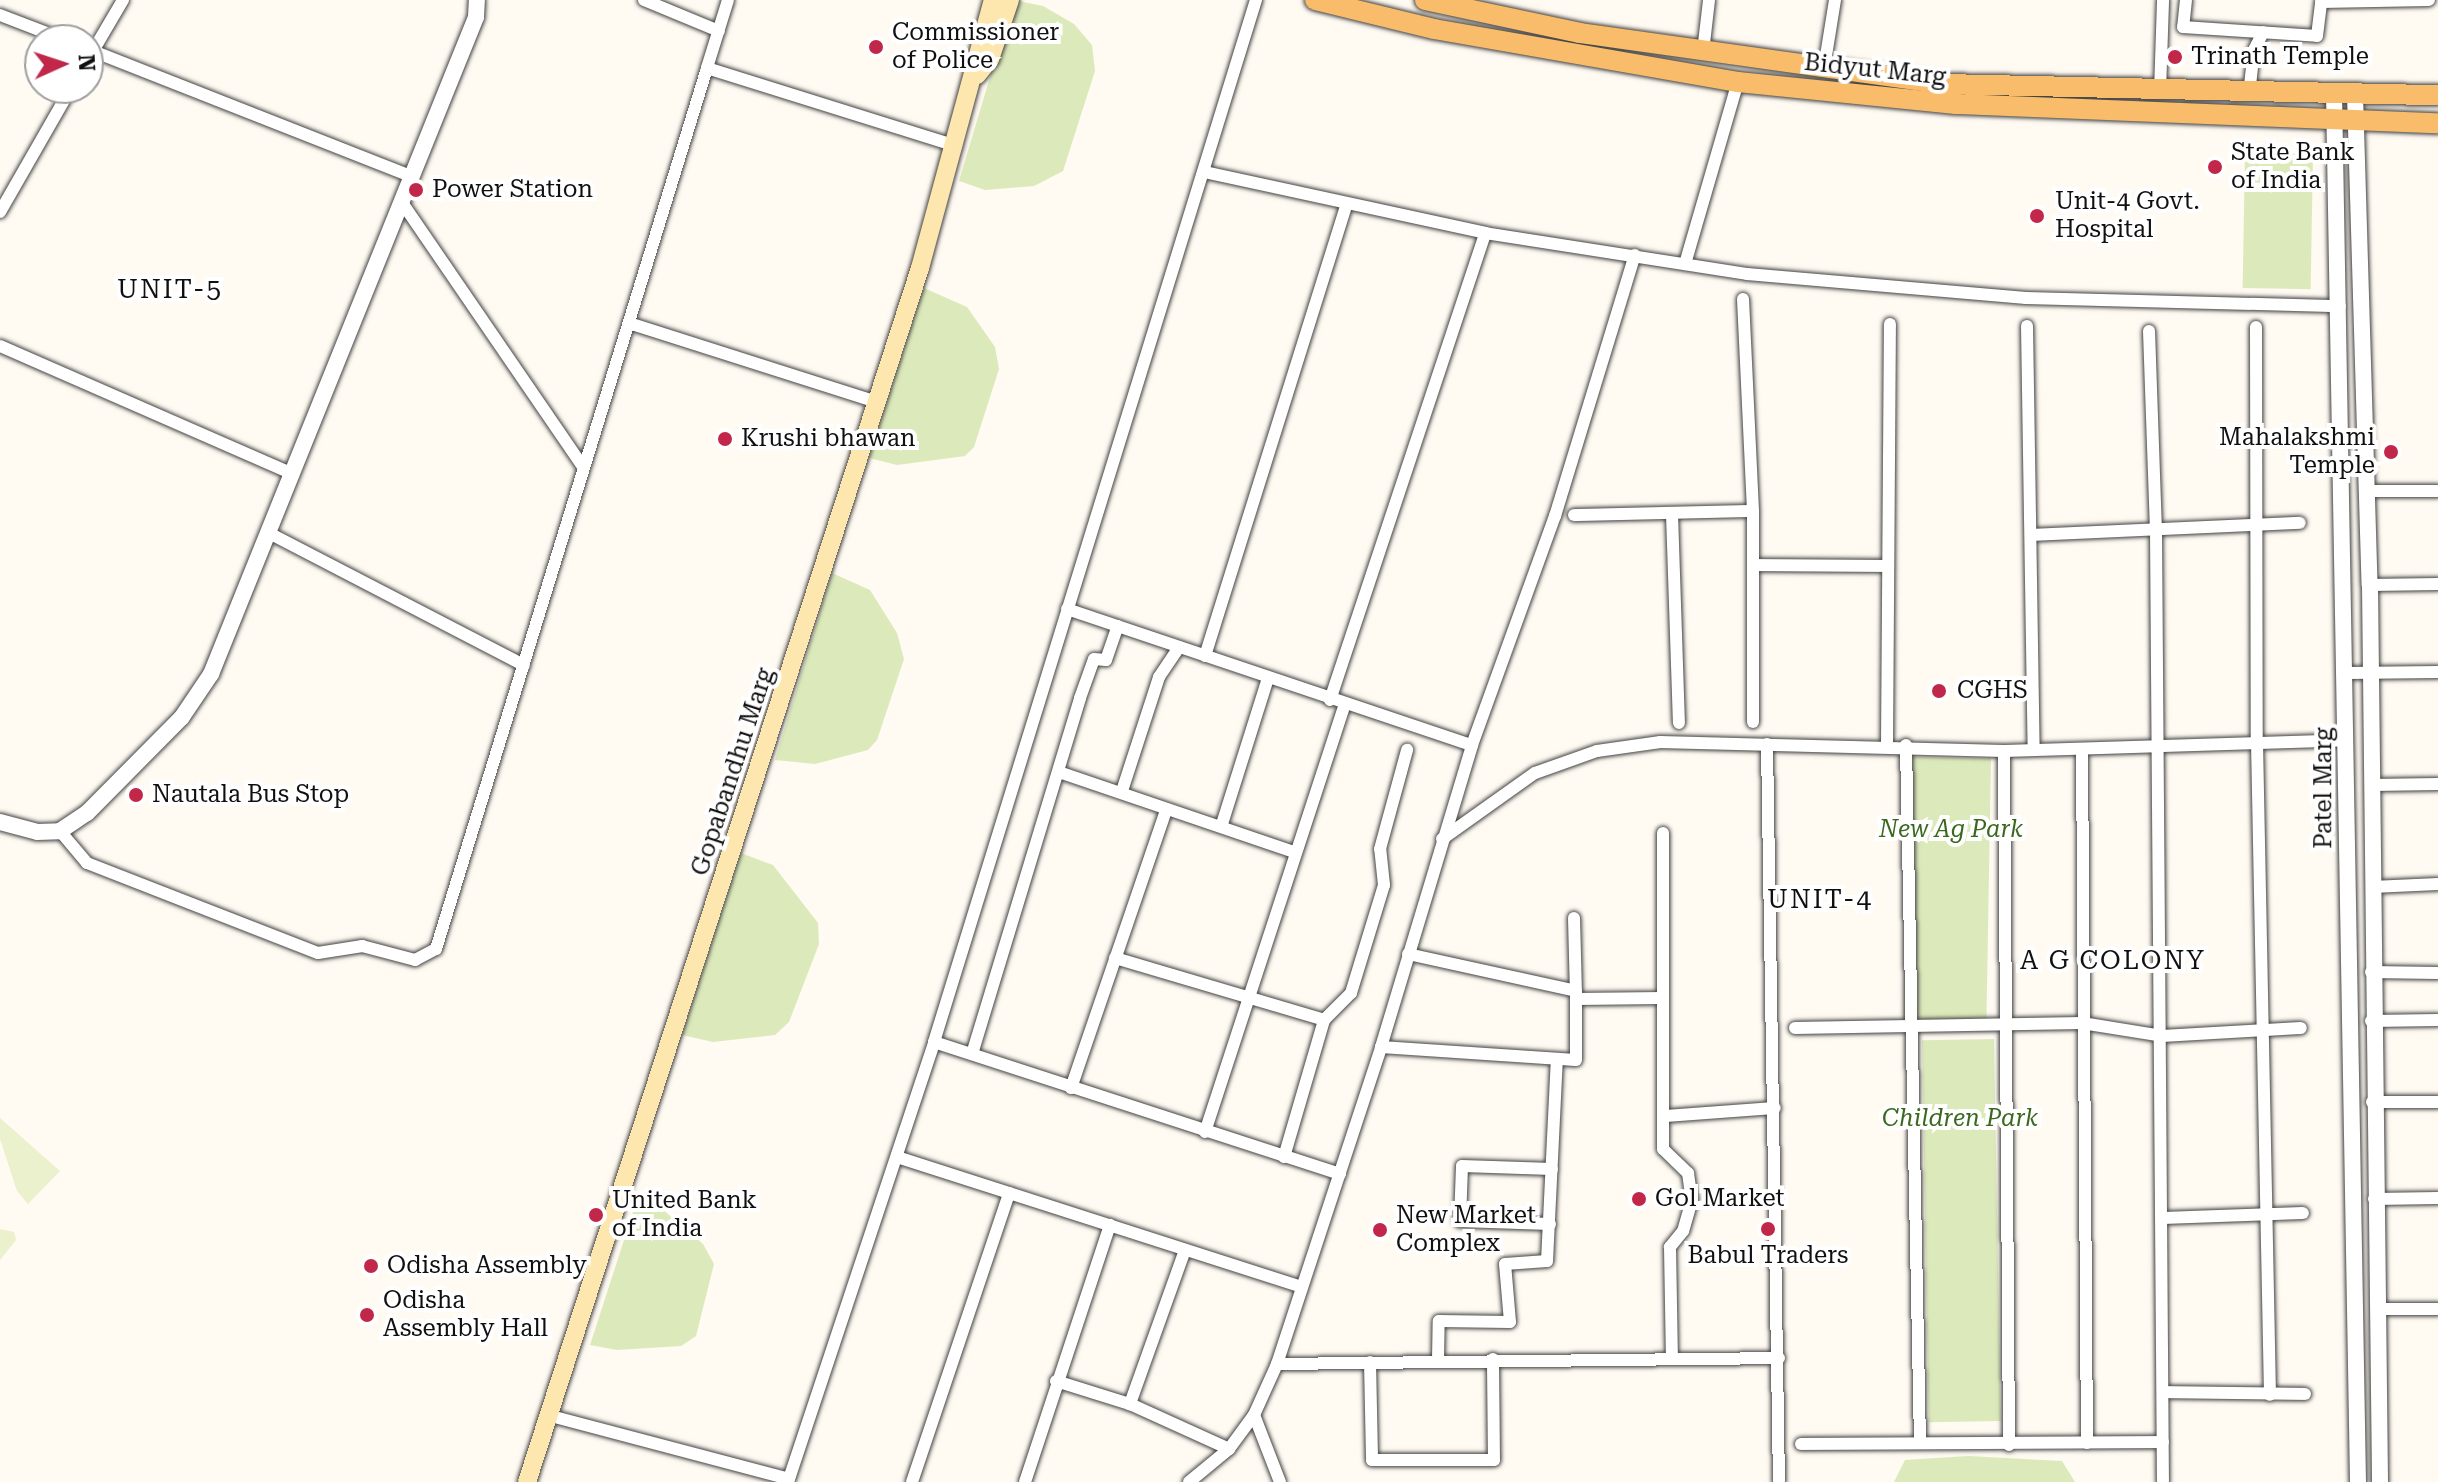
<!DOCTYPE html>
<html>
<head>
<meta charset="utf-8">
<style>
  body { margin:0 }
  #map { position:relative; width:2438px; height:1482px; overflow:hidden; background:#fffaf2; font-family:"Roboto Serif",serif }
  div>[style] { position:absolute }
  .green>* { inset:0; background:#dceabb; transform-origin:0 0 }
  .pitch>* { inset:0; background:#ebf1cd }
  .roads { filter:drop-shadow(0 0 2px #434343) drop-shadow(0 0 2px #434343) }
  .minor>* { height:12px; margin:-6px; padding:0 6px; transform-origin:6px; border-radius:6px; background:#fff }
  .tertiary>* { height:16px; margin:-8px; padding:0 8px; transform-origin:8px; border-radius:8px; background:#fff }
  .secondary>* { height:18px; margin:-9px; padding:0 9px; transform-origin:9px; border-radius:9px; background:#fee7ae }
  .primary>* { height:20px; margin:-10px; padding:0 10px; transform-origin:10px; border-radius:10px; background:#f8bc6a }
  .dots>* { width:22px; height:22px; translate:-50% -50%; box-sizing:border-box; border:4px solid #fff; border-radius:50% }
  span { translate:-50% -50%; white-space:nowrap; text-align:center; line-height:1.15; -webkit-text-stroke:8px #fff; paint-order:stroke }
  .poi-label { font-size:24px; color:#101010 }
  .left { translate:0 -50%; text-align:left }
  .right { translate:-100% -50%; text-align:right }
  .street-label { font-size:24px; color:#101010 }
  .park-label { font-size:24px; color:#3b681f; font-style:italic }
  .neighbourhood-label { font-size:26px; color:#101010; letter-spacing:2px }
  .north { position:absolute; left:24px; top:24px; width:80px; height:80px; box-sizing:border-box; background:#fff; border:2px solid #9f9f9f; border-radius:50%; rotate:87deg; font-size:22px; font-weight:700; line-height:32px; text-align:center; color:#101010 }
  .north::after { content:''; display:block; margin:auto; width:28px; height:36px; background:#c02749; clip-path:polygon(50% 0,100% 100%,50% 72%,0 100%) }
</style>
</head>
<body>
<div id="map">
  <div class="green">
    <i style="clip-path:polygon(1013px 0,1043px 6px,1074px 24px,1092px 45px,1095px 71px,1063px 171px,1034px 186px,985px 190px,959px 181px)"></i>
    <i style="left:2245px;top:153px;width:68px;height:135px;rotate:1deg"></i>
    <i style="clip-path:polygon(924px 288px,967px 307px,995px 347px,999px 369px,974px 447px,965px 456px,897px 465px,869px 458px)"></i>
    <i style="clip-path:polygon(832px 573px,870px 590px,897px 633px,904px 659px,877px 740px,868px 750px,815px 764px,775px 760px)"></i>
    <i style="left:1908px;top:757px;width:83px;height:262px;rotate:1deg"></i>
    <i style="clip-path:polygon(741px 853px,773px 865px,818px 923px,819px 944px,789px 1022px,775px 1035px,713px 1042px,682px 1035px)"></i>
    <i style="left:1994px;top:1039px;width:382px;height:72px;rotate:89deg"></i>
    <i style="clip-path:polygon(637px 1200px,662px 1209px,703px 1244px,714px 1264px,696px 1336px,681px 1346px,617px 1350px,590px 1345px)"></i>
    <i style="clip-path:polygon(1968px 1456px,2062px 1461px,2075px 1482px,1894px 1482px,1905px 1460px)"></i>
  </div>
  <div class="pitch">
    <i style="clip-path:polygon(0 1118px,60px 1171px,28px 1204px,17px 1191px,0 1139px)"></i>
    <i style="clip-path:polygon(0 1229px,14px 1232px,16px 1240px,0 1260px)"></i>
  </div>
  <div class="roads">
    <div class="minor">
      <i style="left:123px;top:0;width:59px;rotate:120.5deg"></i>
      <i style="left:93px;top:51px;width:341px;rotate:21.5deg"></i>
      <i style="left:644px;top:0;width:81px;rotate:22.5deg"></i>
      <i style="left:728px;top:0;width:71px;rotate:107.2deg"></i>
      <i style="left:707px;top:68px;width:261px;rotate:17.4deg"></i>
      <i style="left:2186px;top:0;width:27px;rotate:96deg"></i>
      <i style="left:2183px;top:27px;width:134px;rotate:3.8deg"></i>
      <i style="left:2317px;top:36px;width:34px;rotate:-83deg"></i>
      <i style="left:2321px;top:2px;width:108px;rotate:-1.1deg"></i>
      <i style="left:0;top:15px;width:70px;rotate:21deg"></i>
      <i style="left:1703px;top:52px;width:52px;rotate:-83.4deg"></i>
      <i style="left:1824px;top:68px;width:69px;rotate:-80.8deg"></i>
      <i style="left:2160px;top:92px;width:92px;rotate:-88.1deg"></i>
      <i style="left:2249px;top:94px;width:44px;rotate:-83.5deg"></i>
      <i style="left:2254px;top:50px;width:20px;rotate:-63deg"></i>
      <i style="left:1204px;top:172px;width:288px;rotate:12.2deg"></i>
      <i style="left:1485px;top:233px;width:265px;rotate:8.9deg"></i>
      <i style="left:1747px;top:274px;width:280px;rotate:4.9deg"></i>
      <i style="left:2026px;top:298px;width:314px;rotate:1.5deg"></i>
      <i style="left:401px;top:201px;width:322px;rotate:55.6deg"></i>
      <i style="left:0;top:212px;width:143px;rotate:-60.2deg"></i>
      <i style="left:1685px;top:264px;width:190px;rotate:-73.8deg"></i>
      <i style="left:1743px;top:299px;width:212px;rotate:87.3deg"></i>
      <i style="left:1753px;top:511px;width:211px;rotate:90deg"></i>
      <i style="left:629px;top:323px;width:259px;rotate:17.7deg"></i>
      <i style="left:2027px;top:326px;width:423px;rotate:89.1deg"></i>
      <i style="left:2256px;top:327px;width:415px;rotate:89.9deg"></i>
      <i style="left:2257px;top:742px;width:653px;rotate:88.86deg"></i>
      <i style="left:2149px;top:331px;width:201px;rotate:88deg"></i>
      <i style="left:2156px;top:532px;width:950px;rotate:89.58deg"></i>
      <i style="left:0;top:346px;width:318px;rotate:23.6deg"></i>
      <i style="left:2367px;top:491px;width:71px"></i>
      <i style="left:1672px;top:514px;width:209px;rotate:88.1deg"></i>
      <i style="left:1574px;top:515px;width:179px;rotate:-1.3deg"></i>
      <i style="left:269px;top:533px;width:287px;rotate:27.4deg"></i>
      <i style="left:2031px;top:535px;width:269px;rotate:-2.6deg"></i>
      <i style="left:1753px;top:565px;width:133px;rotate:0.4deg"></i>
      <i style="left:2370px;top:585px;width:68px;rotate:-0.8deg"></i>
      <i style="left:1067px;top:609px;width:427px;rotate:18.6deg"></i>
      <i style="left:1205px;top:656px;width:474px;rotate:-72.6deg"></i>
      <i style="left:2348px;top:673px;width:90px;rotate:-0.6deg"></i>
      <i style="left:1330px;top:700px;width:492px;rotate:-71.6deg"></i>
      <i style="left:1767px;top:744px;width:738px;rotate:89.07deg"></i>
      <i style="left:1887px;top:744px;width:420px;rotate:-89.6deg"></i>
      <i style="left:1906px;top:745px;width:695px;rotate:88.85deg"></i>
      <i style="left:2082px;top:750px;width:693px;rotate:89.59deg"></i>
      <i style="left:2004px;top:751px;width:694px;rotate:89.59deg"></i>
      <i style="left:1059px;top:772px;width:248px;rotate:18.8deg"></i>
      <i style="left:2372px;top:785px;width:66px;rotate:-0.9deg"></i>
      <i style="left:1122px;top:791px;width:120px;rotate:-72deg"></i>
      <i style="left:1159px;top:677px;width:36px;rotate:-56deg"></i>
      <i style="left:1222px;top:824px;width:153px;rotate:-72.5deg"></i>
      <i style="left:60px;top:831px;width:42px;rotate:49.8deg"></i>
      <i style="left:87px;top:863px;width:248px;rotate:21.3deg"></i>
      <i style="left:318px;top:953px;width:45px;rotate:-9deg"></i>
      <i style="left:362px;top:946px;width:55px;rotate:14.8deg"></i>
      <i style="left:415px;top:960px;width:24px;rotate:-28deg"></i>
      <i style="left:436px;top:949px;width:922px;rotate:-72.9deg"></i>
      <i style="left:1663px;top:833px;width:316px;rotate:90deg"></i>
      <i style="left:1663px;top:1149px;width:35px;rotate:44deg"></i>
      <i style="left:1688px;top:1173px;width:27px;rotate:82deg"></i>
      <i style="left:1692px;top:1200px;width:32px;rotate:106deg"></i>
      <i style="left:1683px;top:1231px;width:21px;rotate:129deg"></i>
      <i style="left:1670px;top:1247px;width:112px;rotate:89deg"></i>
      <i style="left:1442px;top:839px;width:114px;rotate:-35.4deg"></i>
      <i style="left:1535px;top:773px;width:66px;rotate:-19.5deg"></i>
      <i style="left:1597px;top:751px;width:64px;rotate:-8.1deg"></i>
      <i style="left:1660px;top:742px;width:344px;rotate:1.5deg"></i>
      <i style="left:2004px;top:751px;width:343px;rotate:-1.8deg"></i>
      <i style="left:2372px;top:887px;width:66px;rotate:-2.6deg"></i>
      <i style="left:1574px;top:918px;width:78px;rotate:88.5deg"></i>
      <i style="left:1408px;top:954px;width:172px;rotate:12.4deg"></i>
      <i style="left:1115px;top:958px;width:218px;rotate:16.5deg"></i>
      <i style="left:2371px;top:972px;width:67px;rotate:0.9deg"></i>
      <i style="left:2371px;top:1021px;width:67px;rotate:-0.9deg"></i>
      <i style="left:1795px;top:1028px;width:287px;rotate:-1deg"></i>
      <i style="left:2082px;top:1023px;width:81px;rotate:9.2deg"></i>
      <i style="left:2162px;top:1036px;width:139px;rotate:-3.3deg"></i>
      <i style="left:934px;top:1042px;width:427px;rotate:18deg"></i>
      <i style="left:1381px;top:1047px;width:195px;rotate:3.8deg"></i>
      <i style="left:1576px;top:1060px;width:61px;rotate:-90deg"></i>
      <i style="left:1576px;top:999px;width:86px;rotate:-0.7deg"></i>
      <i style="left:972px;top:1054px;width:372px;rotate:-73.1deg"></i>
      <i style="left:1080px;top:698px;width:41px;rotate:-70.3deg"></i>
      <i style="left:1094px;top:659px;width:12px;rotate:5deg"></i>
      <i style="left:1106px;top:660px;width:36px;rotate:-71deg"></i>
      <i style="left:1071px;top:1088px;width:293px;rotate:-71.1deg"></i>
      <i style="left:2372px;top:1102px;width:66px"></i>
      <i style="left:1665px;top:1116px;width:110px;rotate:-4.2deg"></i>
      <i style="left:1205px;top:1132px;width:448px;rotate:-71.9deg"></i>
      <i style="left:897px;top:1157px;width:424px;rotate:17.8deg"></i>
      <i style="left:1284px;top:1157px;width:143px;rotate:-73.7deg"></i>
      <i style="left:1324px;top:1020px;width:38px;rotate:-45deg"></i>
      <i style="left:1351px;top:993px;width:113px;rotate:-73deg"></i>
      <i style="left:1384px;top:885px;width:36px;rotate:-96deg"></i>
      <i style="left:1380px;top:849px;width:103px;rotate:-74.7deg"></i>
      <i style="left:2374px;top:1199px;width:64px;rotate:-0.9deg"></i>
      <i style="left:2162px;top:1218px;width:141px;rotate:-2deg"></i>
      <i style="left:1550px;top:1224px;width:90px;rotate:-178.1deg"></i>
      <i style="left:1460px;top:1221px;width:55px;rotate:-87.9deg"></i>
      <i style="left:1462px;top:1166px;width:90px;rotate:1.9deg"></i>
      <i style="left:1185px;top:1250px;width:164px;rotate:109.7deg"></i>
      <i style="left:1130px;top:1404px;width:109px;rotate:24.4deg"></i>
      <i style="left:2377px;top:1309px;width:61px"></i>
      <i style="left:1438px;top:1360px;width:39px;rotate:-89deg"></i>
      <i style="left:1439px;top:1321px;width:71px;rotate:0.8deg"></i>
      <i style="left:1510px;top:1322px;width:58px;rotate:-94.9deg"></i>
      <i style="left:1505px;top:1264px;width:42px;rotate:-4.1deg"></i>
      <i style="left:1547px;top:1261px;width:202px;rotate:-87.2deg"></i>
      <i style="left:1370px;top:1362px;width:98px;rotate:88.8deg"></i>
      <i style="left:1372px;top:1460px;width:122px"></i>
      <i style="left:1494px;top:1460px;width:101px;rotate:-90.6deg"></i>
      <i style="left:1277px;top:1364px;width:502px;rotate:-0.68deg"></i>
      <i style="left:1056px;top:1381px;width:77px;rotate:17.3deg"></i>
      <i style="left:2163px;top:1392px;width:142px;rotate:0.8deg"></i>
      <i style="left:1254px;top:1415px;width:72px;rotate:68.8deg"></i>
      <i style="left:551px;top:1416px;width:246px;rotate:14.8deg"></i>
      <i style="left:789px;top:1479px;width:460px;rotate:-71.6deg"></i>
      <i style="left:934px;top:1042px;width:1091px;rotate:-72.83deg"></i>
      <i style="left:1801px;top:1444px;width:362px;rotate:-0.3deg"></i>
      <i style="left:912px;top:1482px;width:305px;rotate:-71.4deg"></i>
      <i style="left:1025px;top:1482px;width:271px;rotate:-71.7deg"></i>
      <i style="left:1189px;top:1482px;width:52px;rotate:-39.5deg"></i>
      <i style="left:1229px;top:1449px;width:42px;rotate:-53.7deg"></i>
      <i style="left:1254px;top:1415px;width:56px;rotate:-65.7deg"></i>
      <i style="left:1277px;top:1364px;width:334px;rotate:-71.8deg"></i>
      <i style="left:1381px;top:1047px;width:315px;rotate:-73.2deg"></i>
      <i style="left:1472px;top:745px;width:244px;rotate:-70.1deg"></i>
      <i style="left:1555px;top:516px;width:273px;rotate:-73deg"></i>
    </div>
    <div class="tertiary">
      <i style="left:2334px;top:93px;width:1389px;rotate:89.01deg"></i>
      <i style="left:2355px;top:94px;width:491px;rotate:88.3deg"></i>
      <i style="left:2370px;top:585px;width:897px;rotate:89.36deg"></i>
      <i style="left:0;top:822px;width:38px;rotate:15deg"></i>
      <i style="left:37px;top:832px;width:23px;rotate:-2deg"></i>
      <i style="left:60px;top:831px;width:32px;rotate:-34deg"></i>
      <i style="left:87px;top:813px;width:135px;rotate:-45.3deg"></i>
      <i style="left:182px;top:717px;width:52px;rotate:-56deg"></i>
      <i style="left:211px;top:674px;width:708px;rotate:-68.03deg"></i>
      <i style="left:476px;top:17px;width:17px;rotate:-87deg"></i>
    </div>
    <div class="secondary">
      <i style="left:977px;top:75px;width:21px;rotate:-51deg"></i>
      <i style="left:990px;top:59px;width:62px;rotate:-71.3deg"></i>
      <i style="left:527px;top:1482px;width:1276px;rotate:-72.06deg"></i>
      <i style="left:920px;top:268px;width:278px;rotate:-74.8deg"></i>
    </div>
    <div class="primary">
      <i style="left:1315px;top:0;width:122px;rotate:13.7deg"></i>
      <i style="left:1434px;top:29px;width:309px;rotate:9.9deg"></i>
      <i style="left:1738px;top:82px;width:219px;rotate:5.8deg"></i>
      <i style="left:1956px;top:104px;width:482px;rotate:2.3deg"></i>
      <i style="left:1425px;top:0;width:158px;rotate:12deg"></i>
      <i style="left:1580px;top:33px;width:367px;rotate:8deg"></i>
      <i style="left:1943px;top:84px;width:495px;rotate:1.3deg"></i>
    </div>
  </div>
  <div class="dots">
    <i style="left:876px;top:47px;background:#c02749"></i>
    <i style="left:2175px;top:57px;background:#c02749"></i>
    <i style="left:2215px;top:167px;background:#c02749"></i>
    <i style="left:416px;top:190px;background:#c02749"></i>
    <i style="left:2037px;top:216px;background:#c02749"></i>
    <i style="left:725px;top:439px;background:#c02749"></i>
    <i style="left:2391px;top:452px;background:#c02749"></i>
    <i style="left:1939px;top:691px;background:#c02749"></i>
    <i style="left:136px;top:795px;background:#c02749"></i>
    <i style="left:1639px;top:1199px;background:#c02749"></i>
    <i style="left:596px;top:1215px;background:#c02749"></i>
    <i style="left:1768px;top:1229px;background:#c02749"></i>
    <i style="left:1380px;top:1230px;background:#c02749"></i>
    <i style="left:371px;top:1266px;background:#c02749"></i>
    <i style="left:367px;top:1315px;background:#c02749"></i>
  </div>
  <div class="poi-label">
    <span class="left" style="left:892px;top:47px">Commissioner<br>of Police</span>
    <span class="left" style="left:2191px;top:57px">Trinath Temple</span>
    <span class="left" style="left:2231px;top:167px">State Bank<br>of India</span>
    <span class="left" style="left:432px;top:190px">Power Station</span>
    <span class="left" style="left:2055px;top:216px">Unit-4 Govt.<br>Hospital</span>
    <span class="right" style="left:2375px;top:452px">Mahalakshmi<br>Temple</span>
    <span class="left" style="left:741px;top:439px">Krushi bhawan</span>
    <span class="left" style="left:1957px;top:691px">CGHS</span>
    <span class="left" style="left:152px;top:795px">Nautala Bus Stop</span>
    <span class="left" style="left:1655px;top:1199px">Gol Market</span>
    <span class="left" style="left:612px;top:1215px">United Bank<br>of India</span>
    <span class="left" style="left:1396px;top:1230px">New Market<br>Complex</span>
    <span style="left:1768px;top:1256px">Babul Traders</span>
    <span class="left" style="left:387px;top:1266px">Odisha Assembly</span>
    <span class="left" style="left:383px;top:1315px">Odisha<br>Assembly Hall</span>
  </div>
  <div class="street-label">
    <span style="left:1875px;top:70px;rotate:6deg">Bidyut Marg</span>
    <span style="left:733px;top:772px;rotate:-72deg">Gopabandhu Marg</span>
    <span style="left:2324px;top:788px;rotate:-90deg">Patel Marg</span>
  </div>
  <div class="park-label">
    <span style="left:1951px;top:830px">New Ag Park</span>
    <span style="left:1960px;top:1119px">Children Park</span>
  </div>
  <div class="neighbourhood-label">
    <span style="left:170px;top:290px">UNIT-5</span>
    <span style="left:1820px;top:900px">UNIT-4</span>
    <span style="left:2113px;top:961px">A G COLONY</span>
  </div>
  <div class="north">N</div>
</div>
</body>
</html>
